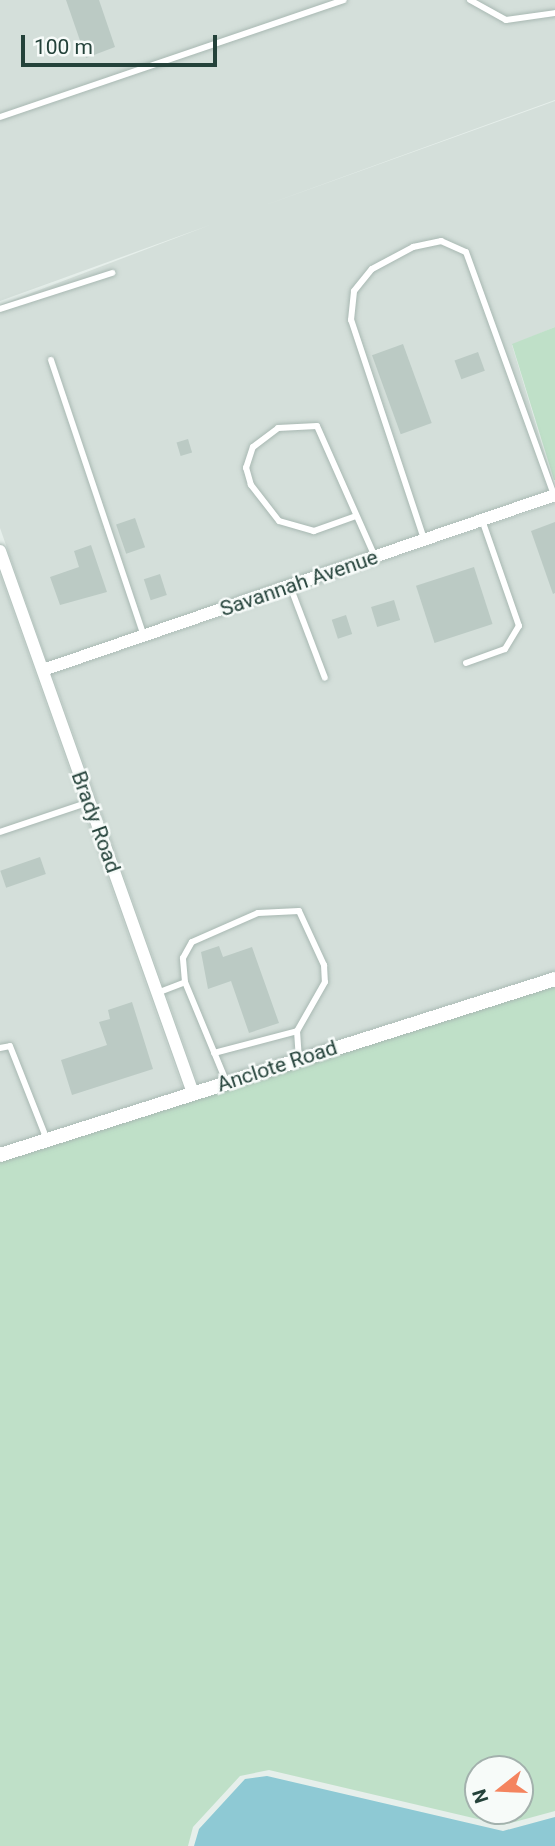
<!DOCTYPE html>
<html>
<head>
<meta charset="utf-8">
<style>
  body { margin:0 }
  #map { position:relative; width:555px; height:1846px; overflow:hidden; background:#e6efeb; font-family:Roboto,sans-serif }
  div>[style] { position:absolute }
  .built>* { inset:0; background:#d4dfda }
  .green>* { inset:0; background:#bfe0c8 }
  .water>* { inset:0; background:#8ec9d4 }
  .building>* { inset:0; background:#bbcac4; transform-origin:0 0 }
  .roads { filter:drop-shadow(0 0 2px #a8b8b2) drop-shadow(0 0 2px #a8b8b2) }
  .service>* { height:6px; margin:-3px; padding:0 3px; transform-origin:3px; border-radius:3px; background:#fff }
  .minor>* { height:12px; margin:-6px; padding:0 6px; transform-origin:6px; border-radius:6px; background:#fff }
  .tertiary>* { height:14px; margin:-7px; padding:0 7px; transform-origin:7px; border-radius:7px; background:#fff }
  span { translate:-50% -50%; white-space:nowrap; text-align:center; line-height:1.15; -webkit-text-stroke:5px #f7fbf9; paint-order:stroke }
  .street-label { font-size:21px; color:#24423a }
  .north { position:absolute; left:464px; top:1755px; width:70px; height:70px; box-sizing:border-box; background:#f7fbf9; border:2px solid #a3b1ad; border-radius:50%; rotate:252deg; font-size:19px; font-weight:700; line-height:28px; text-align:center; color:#24423a }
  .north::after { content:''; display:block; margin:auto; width:24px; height:32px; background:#f4845f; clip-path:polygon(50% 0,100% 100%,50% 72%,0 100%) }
  .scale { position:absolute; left:21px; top:35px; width:196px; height:32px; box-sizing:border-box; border:4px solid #24423a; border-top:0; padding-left:9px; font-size:21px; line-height:24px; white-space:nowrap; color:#24423a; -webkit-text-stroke:5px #f7fbf9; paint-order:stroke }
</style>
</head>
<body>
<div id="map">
  <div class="built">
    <i style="clip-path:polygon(0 0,555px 0,555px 100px,260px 207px,555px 101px,555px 327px,512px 345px,555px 488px,47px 662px,0 528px,0 305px,210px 225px,0 301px)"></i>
    <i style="clip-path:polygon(555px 503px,555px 971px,198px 1084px,52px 674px)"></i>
    <i style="clip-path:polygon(0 574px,183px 1089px,0 1148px)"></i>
  </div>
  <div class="green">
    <i style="clip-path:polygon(555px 327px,555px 480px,554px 480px,512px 344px)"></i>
    <i style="clip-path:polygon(evenodd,555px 986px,555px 1811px,503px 1825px,269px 1770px,240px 1776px,193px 1827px,188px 1846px,0 1846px,0 1162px,555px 986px,478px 1769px,520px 1769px,520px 1811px,478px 1811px,478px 1769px)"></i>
  </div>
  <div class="water">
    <i style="clip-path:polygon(267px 1776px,503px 1831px,555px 1817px,555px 1846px,194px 1846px,199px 1829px,245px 1779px)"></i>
  </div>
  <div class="building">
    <i style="clip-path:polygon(66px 0,99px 0,115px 47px,86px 58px)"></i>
    <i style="left:403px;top:344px;width:84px;height:33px;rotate:70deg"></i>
    <i style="left:478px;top:352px;width:20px;height:25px;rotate:70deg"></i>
    <i style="left:188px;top:439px;width:14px;height:12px;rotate:73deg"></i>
    <i style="left:135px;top:518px;width:31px;height:20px;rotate:71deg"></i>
    <i style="clip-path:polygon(555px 522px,555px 593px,553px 594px,531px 531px)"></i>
    <i style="clip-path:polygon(91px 545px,107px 592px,60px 605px,50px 577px,79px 567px,74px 551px)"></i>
    <i style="left:474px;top:567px;width:60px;height:61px;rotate:72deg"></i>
    <i style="left:160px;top:574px;width:22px;height:17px;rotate:72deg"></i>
    <i style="left:394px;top:600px;width:21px;height:24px;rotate:73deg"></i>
    <i style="left:346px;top:615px;width:20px;height:15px;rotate:72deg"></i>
    <i style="left:40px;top:857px;width:18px;height:42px;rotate:71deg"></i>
    <i style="clip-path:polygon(219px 946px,223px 957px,252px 947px,279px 1023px,249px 1033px,231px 981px,208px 989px,201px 952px)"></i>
    <i style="clip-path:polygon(132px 1002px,153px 1069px,72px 1095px,61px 1060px,107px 1045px,99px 1022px,110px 1019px,108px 1010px)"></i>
  </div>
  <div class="roads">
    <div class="service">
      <i style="left:470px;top:0;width:41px;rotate:29.1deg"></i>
      <i style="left:506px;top:20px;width:49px;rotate:-8.1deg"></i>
      <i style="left:0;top:117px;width:363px;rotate:-18.8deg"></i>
      <i style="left:0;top:309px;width:118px;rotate:-17.8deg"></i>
      <i style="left:51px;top:360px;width:291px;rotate:71.4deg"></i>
      <i style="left:356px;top:516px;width:45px;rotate:160.3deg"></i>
      <i style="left:314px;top:531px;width:36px;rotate:-164deg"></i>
      <i style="left:279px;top:521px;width:46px;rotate:-127.9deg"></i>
      <i style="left:251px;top:485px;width:18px;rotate:-106deg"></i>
      <i style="left:246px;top:468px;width:22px;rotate:-72deg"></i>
      <i style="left:253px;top:447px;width:31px;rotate:-37deg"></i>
      <i style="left:278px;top:428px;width:39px;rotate:-3deg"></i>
      <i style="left:317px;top:426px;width:143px;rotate:66.1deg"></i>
      <i style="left:424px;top:539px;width:231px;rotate:-108.4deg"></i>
      <i style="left:351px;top:320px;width:29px;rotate:-84deg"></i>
      <i style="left:354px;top:291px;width:28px;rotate:-51deg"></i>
      <i style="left:372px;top:269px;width:47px;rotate:-28.2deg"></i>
      <i style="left:413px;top:247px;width:29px;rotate:-12deg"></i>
      <i style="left:441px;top:241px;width:27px;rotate:24deg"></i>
      <i style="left:466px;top:252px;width:258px;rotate:70.1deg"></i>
      <i style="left:290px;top:586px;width:98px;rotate:69.2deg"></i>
      <i style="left:466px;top:663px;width:41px;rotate:-19.7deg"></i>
      <i style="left:505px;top:649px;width:27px;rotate:-59deg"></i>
      <i style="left:519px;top:626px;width:112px;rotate:-109.2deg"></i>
      <i style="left:0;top:832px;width:94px;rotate:-18.6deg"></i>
      <i style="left:157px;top:993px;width:30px;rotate:-21deg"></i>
      <i style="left:0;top:1048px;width:10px;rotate:-11deg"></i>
      <i style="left:10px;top:1046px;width:101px;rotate:68.5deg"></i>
      <i style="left:214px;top:1053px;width:86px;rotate:-14.8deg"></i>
      <i style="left:226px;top:1081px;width:107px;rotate:-112.5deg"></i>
      <i style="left:185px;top:982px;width:24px;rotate:-95deg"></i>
      <i style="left:183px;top:958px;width:18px;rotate:-61deg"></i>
      <i style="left:192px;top:942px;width:72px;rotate:-23.7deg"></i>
      <i style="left:258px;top:913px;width:41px;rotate:-2.8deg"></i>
      <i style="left:299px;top:911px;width:60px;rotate:65.2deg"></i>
      <i style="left:324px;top:965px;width:17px;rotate:87deg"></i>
      <i style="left:325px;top:982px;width:56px;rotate:119.7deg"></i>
      <i style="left:297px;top:1031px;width:29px;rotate:86deg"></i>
    </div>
    <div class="minor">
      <i style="left:0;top:551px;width:575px;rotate:70.4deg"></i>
      <i style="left:43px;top:670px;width:541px;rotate:-18.87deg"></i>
    </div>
    <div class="tertiary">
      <i style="left:0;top:1155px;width:582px;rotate:-17.59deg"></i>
    </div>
  </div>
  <div class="street-label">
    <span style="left:299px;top:583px;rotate:-19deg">Savannah Avenue</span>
    <span style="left:96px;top:822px;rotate:70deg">Brady Road</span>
    <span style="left:277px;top:1066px;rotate:-18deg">Anclote Road</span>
  </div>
  <div class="north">N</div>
  <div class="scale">100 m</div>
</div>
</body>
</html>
